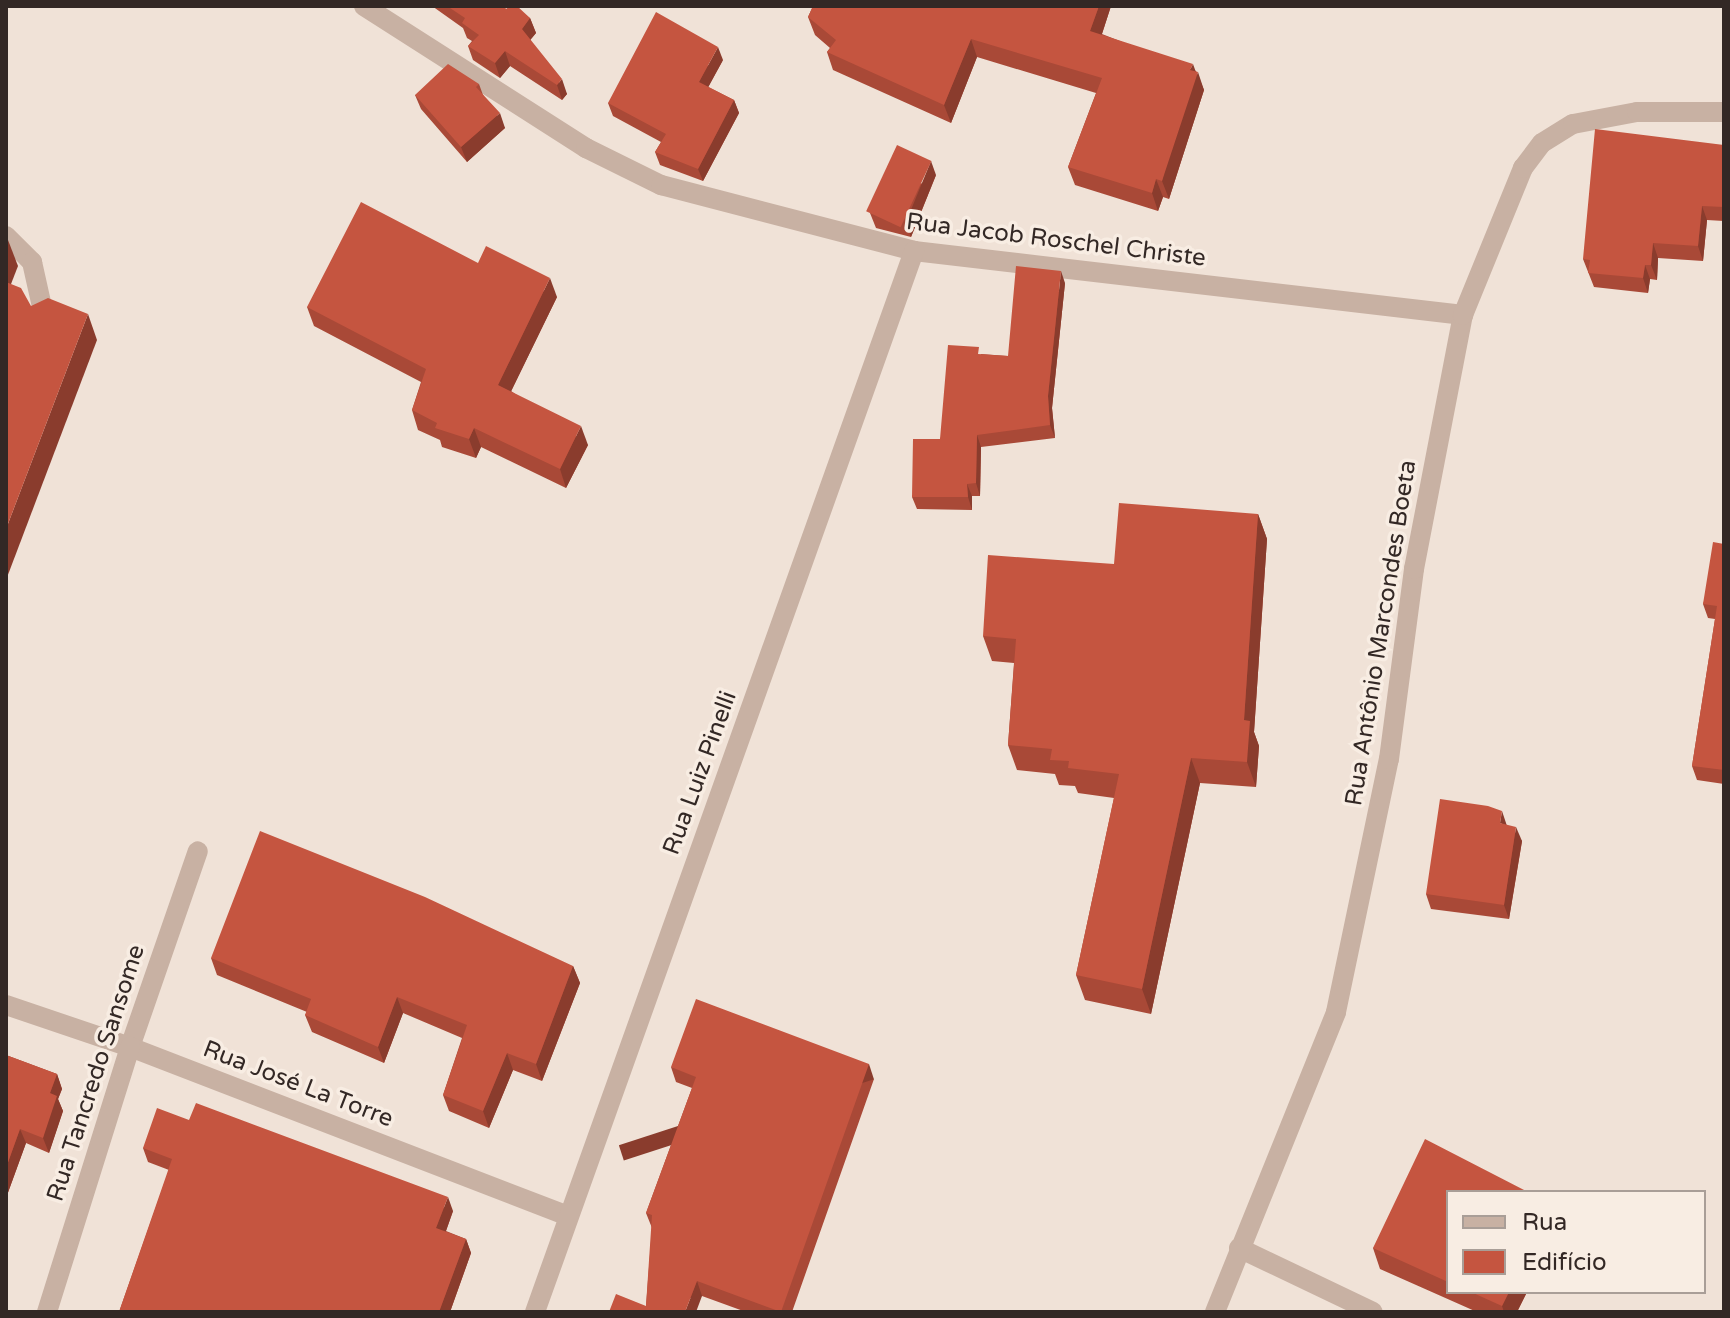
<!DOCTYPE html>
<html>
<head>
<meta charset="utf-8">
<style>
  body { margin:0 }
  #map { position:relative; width:1730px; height:1318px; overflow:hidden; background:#f0e2d7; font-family:"Varela Round",sans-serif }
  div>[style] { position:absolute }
  .lane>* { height:20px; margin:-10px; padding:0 10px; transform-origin:10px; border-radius:10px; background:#c8b1a3 }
  .street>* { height:20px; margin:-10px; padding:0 10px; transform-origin:10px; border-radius:10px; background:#c8b1a3 }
  .wall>* { inset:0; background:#a94937 }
  .shaded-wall>* { inset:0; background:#8a3c2d; transform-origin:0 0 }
  .building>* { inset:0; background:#c55540; transform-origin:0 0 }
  span { translate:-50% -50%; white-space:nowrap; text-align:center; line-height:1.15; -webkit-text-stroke:7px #f8ede3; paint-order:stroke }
  .street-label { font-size:24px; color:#332825 }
  .frame { position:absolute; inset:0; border:8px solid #332825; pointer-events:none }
  .legend { position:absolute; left:1446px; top:1190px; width:260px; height:104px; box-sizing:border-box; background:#f8ede3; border:2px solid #a99e97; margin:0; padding:10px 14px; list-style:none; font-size:24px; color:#332825 }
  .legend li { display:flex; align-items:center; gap:16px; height:40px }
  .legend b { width:40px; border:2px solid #a99e97 }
</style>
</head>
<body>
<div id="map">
  <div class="lane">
    <i style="left:6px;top:236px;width:37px;rotate:45deg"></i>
    <i style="left:32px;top:262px;width:59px;rotate:77.4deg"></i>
    <i style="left:130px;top:1047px;width:207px;rotate:-70.9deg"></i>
    <i style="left:1239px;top:1248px;width:148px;rotate:25.5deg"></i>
  </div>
  <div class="street">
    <i style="left:364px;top:6px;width:264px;rotate:32.6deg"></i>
    <i style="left:586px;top:148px;width:84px;rotate:26.3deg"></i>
    <i style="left:661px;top:185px;width:261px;rotate:14.6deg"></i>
    <i style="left:914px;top:251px;width:553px;rotate:6.65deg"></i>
    <i style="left:6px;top:1005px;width:131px;rotate:18.7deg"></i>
    <i style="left:130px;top:1047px;width:470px;rotate:21.1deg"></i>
    <i style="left:47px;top:1312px;width:278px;rotate:-72.6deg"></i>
    <i style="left:535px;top:1312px;width:1127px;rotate:-70.34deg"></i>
    <i style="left:1215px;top:1312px;width:323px;rotate:-68deg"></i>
    <i style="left:1336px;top:1012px;width:258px;rotate:-78.2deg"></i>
    <i style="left:1389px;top:759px;width:192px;rotate:-82.5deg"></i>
    <i style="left:1414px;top:569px;width:259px;rotate:-79.1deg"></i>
    <i style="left:1463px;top:315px;width:159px;rotate:-67.8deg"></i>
    <i style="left:1523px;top:168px;width:31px;rotate:-53deg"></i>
    <i style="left:1542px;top:143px;width:36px;rotate:-32deg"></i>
    <i style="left:1573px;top:124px;width:65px;rotate:-10.6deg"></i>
    <i style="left:1637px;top:112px;width:87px"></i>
  </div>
  <div class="wall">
    <i style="clip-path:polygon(432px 6px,503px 6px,506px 9px,530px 18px,536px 33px,530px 40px,567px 94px,562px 100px,510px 66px,500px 78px,473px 60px,468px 46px,472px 41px,467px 38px,463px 28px)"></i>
    <i style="clip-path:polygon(813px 6px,1111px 6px,1102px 34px,1196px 71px,1204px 90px,1169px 199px,1163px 197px,1158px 211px,1075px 185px,1068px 167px,1096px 93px,977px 57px,951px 123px,833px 70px,827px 52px,830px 48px,815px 35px,808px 17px)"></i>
    <i style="clip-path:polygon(723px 60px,708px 87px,734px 100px,739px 113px,703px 181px,660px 165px,655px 152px,661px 142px,613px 116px,608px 103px)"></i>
    <i style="clip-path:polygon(479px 84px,483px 95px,505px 128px,467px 162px,421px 109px,415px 95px)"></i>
    <i style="clip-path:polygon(1724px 145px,1724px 221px,1707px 220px,1703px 261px,1658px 258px,1657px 280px,1650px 279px,1648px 293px,1594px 287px,1583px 259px)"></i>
    <i style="clip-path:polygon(936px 175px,911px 237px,876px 228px,870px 213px)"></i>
    <i style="clip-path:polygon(478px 263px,557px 297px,511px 391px,588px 445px,566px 488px,481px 447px,476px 458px,442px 447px,440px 440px,418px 430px,412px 410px,421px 382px,314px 326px,307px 307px)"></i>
    <i style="clip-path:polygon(1065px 283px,1052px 408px,1055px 438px,981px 447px,980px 496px,972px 496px,972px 510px,917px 509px,912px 497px,981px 354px,1008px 356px)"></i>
    <i style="clip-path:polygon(1258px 514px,1267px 539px,1254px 732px,1259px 746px,1256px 787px,1200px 783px,1151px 1014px,1085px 1000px,1076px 975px,1114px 798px,1078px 793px,1075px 786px,1059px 785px,1055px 774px,1017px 770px,1008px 745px,1014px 663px,992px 661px,983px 636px,1114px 564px)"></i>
    <i style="clip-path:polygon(1724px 544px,1724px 784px,1697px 780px,1692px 766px,1715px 619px,1708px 618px,1703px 604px)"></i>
    <i style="clip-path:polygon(1507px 825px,1522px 841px,1509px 919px,1431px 909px,1426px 894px)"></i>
    <i style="clip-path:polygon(211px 958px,573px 966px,580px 983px,542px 1081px,513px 1070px,489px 1128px,449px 1111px,443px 1095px,462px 1038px,403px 1013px,384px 1063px,312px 1032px,305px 1015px,307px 1012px,217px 975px)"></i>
    <i style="clip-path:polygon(6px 1055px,57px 1074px,62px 1089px,58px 1099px,63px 1111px,49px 1153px,26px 1143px,6px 1198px)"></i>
    <i style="clip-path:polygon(671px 1067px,874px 1079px,792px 1312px,746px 1312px,702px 1296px,646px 1306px,652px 1228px,646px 1213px,692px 1088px,676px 1082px)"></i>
    <i style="clip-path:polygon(189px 1120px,453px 1211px,446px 1231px,466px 1239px,471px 1253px,450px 1312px,119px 1312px,169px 1170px,148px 1162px,143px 1148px)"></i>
    <i style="clip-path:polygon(1448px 1192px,1448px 1292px,1527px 1292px,1517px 1312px,1477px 1312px,1380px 1269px,1373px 1248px)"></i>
  </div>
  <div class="shaded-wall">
    <i style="clip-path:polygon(1099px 6px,1111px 6px,1097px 49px,1090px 31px)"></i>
    <i style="clip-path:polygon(530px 18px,536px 33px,527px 44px,522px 29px)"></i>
    <i style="clip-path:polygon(971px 39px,977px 57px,951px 123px,944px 105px)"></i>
    <i style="clip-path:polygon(718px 47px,723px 60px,704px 95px,699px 82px)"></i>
    <i style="clip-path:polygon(505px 51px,510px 66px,500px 78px,495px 63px)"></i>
    <i style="clip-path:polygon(1193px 64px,1197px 75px,1198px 72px,1204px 90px,1169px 199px,1162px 181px,1190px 70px)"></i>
    <i style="clip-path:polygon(562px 79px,567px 94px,562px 100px,557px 85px)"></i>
    <i style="clip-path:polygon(734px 100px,739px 113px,703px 181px,698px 169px)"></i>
    <i style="clip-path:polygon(500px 113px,505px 128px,467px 162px,461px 147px)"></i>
    <i style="clip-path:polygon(931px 161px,936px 175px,911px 237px,906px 222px)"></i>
    <i style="clip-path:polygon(1156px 179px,1163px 197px,1158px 211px,1152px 193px)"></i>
    <i style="clip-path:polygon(1702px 206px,1707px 220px,1703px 261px,1698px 246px)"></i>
    <i style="clip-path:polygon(8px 240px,18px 266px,6px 297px,6px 246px)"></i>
    <i style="clip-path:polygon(1653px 243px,1658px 258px,1657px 280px,1651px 265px)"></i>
    <i style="clip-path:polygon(1645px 265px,1650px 279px,1648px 293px,1643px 278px)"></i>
    <i style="clip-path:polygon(1061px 271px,1065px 283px,1052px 408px,1055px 438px,1050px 425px,1048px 396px)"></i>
    <i style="clip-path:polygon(550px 278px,557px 297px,505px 404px,498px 385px)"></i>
    <i style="clip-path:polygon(88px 314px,97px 340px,6px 580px,6px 529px)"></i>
    <i style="clip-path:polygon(581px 426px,588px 445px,566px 488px,560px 469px)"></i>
    <i style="clip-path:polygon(474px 428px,481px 447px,476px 458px,469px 439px)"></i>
    <i style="clip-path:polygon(977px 435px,981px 447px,980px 496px,976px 483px)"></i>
    <i style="clip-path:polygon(967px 484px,972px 496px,972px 510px,968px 497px)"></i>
    <i style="clip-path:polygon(1258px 514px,1267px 539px,1254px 732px,1259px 746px,1256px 787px,1247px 762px,1244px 720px)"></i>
    <i style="clip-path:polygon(1191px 758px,1200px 783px,1151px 1014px,1142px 989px)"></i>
    <i style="clip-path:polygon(1502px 811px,1507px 826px,1500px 823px)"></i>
    <i style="clip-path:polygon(1516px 827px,1522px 841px,1509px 919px,1504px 905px)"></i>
    <i style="clip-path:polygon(573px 966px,580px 983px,542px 1081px,536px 1064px)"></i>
    <i style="clip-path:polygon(397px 997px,403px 1013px,384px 1063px,378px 1047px)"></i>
    <i style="clip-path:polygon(507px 1053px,513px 1070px,489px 1128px,483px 1111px)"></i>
    <i style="left:869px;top:1064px;width:16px;height:263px;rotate:72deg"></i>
    <i style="clip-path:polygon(57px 1074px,62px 1089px,58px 1099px,63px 1111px,49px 1153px,43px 1138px,50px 1093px)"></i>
    <i style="clip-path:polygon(20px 1129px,26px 1143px,6px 1198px,6px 1168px)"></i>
    <i style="clip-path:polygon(448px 1197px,453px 1211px,442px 1242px,436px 1228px)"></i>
    <i style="clip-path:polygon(466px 1239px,471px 1253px,450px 1312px,439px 1312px)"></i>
    <i style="clip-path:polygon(697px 1281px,702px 1296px,696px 1312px,685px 1312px)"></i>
    <i style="clip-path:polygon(1509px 1292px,1527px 1292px,1517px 1312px,1504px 1312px,1502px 1306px)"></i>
  </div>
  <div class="building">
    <i style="clip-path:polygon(447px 6px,503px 6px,506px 9px,510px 6px,517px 6px,530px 18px,522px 29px,562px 79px,557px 85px,505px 51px,495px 63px,468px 46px,479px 35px,462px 23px,465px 18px)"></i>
    <i style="clip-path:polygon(813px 6px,1099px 6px,1090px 31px,1193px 64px,1190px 70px,1198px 72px,1162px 181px,1156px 179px,1152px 193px,1068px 167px,1102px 78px,971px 39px,944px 105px,827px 52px,836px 40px,808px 17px)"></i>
    <i style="clip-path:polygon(656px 12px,718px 47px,699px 82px,734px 100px,698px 169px,655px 152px,666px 134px,608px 103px)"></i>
    <i style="clip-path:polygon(448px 64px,479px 84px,476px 87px,500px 113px,461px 147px,415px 95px)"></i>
    <i style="clip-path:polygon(1595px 129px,1724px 145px,1724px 207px,1702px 206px,1698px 246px,1653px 243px,1651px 265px,1645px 265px,1643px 278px,1588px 273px,1590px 260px,1583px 259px)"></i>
    <i style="left:897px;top:145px;width:38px;height:73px;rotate:25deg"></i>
    <i style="clip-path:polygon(361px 202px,478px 263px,486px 246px,550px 278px,498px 385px,581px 426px,560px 469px,474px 428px,469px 439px,435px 428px,437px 423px,412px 410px,426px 369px,307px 307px)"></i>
    <i style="clip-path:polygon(1016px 266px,1061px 271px,1048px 396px,1050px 425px,977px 435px,976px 483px,967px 484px,968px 497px,912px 497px,913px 439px,940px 439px,948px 345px,979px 347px,978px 354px,1008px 356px)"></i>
    <i style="clip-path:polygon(6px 282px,21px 288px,31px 306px,48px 298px,88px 314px,6px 529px)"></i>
    <i style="clip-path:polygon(1119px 503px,1258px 514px,1244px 720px,1250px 721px,1247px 762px,1191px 758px,1142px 989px,1076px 975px,1119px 774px,1068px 768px,1069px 761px,1050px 760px,1052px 749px,1008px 745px,1016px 639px,983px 636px,988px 555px,1114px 564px)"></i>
    <i style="clip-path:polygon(1713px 542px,1724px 544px,1724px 770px,1692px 766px,1717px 606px,1703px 604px)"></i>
    <i style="clip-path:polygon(1440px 799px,1488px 806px,1502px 811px,1500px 823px,1516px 827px,1504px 905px,1426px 894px)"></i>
    <i style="clip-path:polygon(260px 831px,425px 897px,573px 966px,536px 1064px,507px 1053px,483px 1111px,443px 1095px,467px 1025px,397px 997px,378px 1047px,305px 1015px,311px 999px,211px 958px)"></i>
    <i style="clip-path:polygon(696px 999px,869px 1064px,781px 1312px,697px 1281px,685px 1312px,609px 1312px,616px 1294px,646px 1306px,652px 1215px,646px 1213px,696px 1077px,671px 1067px)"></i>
    <i style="clip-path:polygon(6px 1055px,57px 1074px,50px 1093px,57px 1096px,43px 1138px,20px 1129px,6px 1168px)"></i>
    <i style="clip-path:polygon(196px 1103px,448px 1197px,436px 1228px,466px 1239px,439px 1312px,119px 1312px,172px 1159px,143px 1148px,157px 1108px,189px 1120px)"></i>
    <i style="clip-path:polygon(1425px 1139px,1528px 1192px,1448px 1192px,1448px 1282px,1373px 1248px)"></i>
    <i style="clip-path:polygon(1471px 1292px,1509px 1292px,1502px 1306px)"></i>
  </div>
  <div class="street-label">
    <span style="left:1056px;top:240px;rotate:7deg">Rua Jacob Roschel Christe</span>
    <span style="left:1381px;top:633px;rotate:-81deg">Rua Antônio Marcondes Boeta</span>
    <span style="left:700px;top:773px;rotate:-70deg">Rua Luiz Pinelli</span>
    <span style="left:96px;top:1073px;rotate:-72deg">Rua Tancredo Sansome</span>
    <span style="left:298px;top:1084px;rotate:21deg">Rua José La Torre</span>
  </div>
  <div class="frame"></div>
  <ul class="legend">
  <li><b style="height:10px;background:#c8b1a3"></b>Rua</li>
  <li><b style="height:22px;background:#c55540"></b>Edifício</li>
  </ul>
</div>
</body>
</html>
